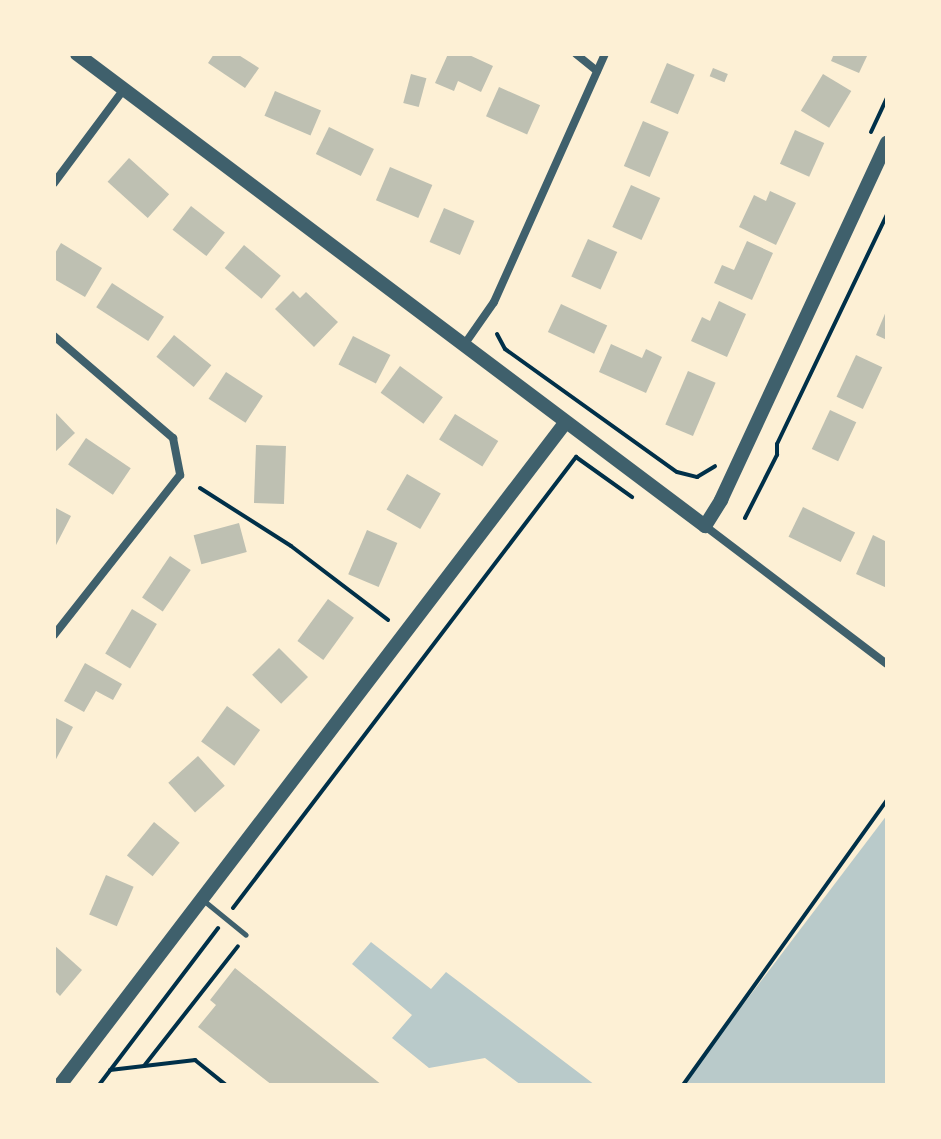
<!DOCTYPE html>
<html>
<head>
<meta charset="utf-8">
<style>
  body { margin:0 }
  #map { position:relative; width:941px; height:1139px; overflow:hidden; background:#fdf0d5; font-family:Rubik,sans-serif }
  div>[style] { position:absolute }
  .green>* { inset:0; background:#b9caca }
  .building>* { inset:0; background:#bec0b2; transform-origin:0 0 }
  .path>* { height:4px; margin:-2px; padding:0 2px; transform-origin:2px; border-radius:2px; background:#003049 }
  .service>* { height:5px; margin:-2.5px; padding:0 2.5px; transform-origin:2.5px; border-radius:2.5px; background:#3f606c }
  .minor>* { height:8px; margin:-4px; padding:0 4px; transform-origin:4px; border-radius:4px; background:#3f606c }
  .tertiary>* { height:14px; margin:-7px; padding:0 7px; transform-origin:7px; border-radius:7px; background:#3f606c }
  span { translate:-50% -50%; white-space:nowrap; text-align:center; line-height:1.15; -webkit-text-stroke:6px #fdf0d5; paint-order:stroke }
  .frame { position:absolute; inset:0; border:56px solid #fdf0d5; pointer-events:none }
</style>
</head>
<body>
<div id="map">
  <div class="green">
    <i style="clip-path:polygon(887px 815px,887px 1085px,682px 1085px)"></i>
    <i style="clip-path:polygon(371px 942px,431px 989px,446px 972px,595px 1085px,521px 1085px,485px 1058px,429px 1068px,392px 1038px,412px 1015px,352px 964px)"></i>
  </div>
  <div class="building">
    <i style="clip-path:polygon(214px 54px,237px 54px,259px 68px,245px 88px,208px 63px)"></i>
    <i style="clip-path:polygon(448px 54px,467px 54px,493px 66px,481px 92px,458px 81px,454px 91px,435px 83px)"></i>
    <i style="clip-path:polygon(834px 54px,868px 54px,859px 73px,831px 61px)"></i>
    <i style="left:667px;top:63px;width:30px;height:43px;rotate:23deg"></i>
    <i style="left:713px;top:68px;width:16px;height:9px;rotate:22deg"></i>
    <i style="left:411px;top:74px;width:16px;height:30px;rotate:15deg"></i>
    <i style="left:823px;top:74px;width:33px;height:43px;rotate:31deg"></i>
    <i style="left:499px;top:87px;width:45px;height:32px;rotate:24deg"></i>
    <i style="left:275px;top:91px;width:50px;height:27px;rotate:23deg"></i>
    <i style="left:643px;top:121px;width:28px;height:49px;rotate:23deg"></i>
    <i style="left:329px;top:127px;width:50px;height:30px;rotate:26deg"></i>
    <i style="left:795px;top:130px;width:32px;height:37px;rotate:24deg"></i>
    <i style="left:129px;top:158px;width:54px;height:32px;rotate:42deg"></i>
    <i style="left:390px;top:167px;width:46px;height:36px;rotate:23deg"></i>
    <i style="left:631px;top:185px;width:32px;height:46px;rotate:24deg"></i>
    <i style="clip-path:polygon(770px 191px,796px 203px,776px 245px,739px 227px,754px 195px,766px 201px)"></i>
    <i style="left:191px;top:206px;width:43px;height:30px;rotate:38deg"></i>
    <i style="left:444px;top:208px;width:33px;height:37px;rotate:23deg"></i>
    <i style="left:588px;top:239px;width:32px;height:41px;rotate:24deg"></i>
    <i style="clip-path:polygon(747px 241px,773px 253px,752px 300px,714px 283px,722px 265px,734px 270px)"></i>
    <i style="clip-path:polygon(61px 243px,102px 268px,85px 297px,54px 279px,54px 255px)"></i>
    <i style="left:244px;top:245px;width:48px;height:30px;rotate:40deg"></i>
    <i style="left:112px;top:283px;width:62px;height:29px;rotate:33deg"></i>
    <i style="clip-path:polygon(293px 291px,300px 298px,306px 292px,338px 322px,314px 347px,275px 309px)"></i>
    <i style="clip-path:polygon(719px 301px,746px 314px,727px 357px,691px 341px,702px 317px,710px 321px)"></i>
    <i style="left:561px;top:304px;width:51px;height:31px;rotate:25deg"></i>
    <i style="clip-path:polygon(887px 309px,887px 340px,876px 335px)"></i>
    <i style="left:174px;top:335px;width:48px;height:28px;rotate:39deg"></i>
    <i style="left:353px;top:336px;width:42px;height:32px;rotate:27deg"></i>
    <i style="clip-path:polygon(611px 344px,642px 358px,646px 349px,662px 357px,646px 393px,599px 372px)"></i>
    <i style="left:856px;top:355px;width:29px;height:46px;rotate:25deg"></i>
    <i style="left:400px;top:366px;width:53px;height:33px;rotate:36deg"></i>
    <i style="left:688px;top:371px;width:30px;height:58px;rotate:23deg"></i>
    <i style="left:226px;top:372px;width:44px;height:32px;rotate:33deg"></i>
    <i style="left:830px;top:410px;width:29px;height:43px;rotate:25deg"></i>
    <i style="clip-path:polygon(54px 411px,75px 433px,54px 453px)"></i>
    <i style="left:455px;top:414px;width:51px;height:30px;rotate:32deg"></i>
    <i style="left:86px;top:438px;width:54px;height:32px;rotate:34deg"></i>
    <i style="left:256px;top:445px;width:30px;height:58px;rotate:2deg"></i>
    <i style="left:407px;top:474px;width:39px;height:41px;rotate:30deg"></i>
    <i style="clip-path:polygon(54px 507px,71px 516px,54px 549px)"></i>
    <i style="left:803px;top:507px;width:58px;height:33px;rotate:26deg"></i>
    <i style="left:239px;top:523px;width:30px;height:47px;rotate:75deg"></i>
    <i style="left:367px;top:530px;width:33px;height:48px;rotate:23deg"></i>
    <i style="clip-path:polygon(873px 535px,887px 542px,887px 588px,856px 574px)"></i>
    <i style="left:170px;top:556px;width:25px;height:50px;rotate:34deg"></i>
    <i style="left:328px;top:599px;width:32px;height:52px;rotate:36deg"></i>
    <i style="left:132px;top:609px;width:29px;height:52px;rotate:31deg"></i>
    <i style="left:279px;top:648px;width:41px;height:38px;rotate:45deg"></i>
    <i style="clip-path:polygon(85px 663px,122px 684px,113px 700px,96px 691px,84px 712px,64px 701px)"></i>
    <i style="left:227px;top:706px;width:41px;height:44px;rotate:36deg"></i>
    <i style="clip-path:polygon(54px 717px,73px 727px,54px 763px)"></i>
    <i style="left:198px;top:756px;width:40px;height:40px;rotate:48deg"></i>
    <i style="left:154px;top:822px;width:33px;height:43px;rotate:39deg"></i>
    <i style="left:106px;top:875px;width:30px;height:43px;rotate:23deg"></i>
    <i style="clip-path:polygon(54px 945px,82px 970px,60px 996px,54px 990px)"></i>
    <i style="clip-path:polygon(235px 968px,382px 1085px,272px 1085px,198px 1027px,216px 1005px,210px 1000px)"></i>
  </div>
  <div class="path">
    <i style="left:871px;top:132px;width:38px;rotate:-65deg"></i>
    <i style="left:497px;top:334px;width:17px;rotate:62deg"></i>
    <i style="left:505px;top:349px;width:211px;rotate:35.6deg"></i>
    <i style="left:677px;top:472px;width:21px;rotate:14deg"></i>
    <i style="left:697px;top:477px;width:21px;rotate:-31deg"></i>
    <i style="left:200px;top:488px;width:108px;rotate:32.5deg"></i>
    <i style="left:291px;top:546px;width:122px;rotate:37.3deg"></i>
    <i style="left:745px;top:518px;width:71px;rotate:-63.1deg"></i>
    <i style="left:777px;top:455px;width:11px;rotate:-90deg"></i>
    <i style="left:777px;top:444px;width:255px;rotate:-64.4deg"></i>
    <i style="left:233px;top:908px;width:567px;rotate:-52.75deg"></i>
    <i style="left:576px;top:457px;width:69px;rotate:35.5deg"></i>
    <i style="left:144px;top:1066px;width:152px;rotate:-51.9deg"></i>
    <i style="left:110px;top:1070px;width:86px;rotate:-6.7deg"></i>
    <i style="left:195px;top:1060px;width:40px;rotate:39deg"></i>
    <i style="left:99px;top:1085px;width:197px;rotate:-52.8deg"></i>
    <i style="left:683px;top:1085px;width:350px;rotate:-54.4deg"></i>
  </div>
  <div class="service">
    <i style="left:203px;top:900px;width:55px;rotate:39.1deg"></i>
  </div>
  <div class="minor">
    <i style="left:576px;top:54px;width:27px;rotate:39deg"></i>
    <i style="left:54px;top:183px;width:117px;rotate:-53.3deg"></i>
    <i style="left:54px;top:336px;width:157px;rotate:40.6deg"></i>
    <i style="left:173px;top:438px;width:38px;rotate:79deg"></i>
    <i style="left:180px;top:475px;width:204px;rotate:128.2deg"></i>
    <i style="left:464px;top:345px;width:52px;rotate:-55.1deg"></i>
    <i style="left:494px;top:302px;width:272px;rotate:-65.9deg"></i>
    <i style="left:705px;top:526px;width:228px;rotate:37.2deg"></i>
  </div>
  <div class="tertiary">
    <i style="left:77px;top:54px;width:786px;rotate:36.93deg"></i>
    <i style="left:705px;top:526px;width:31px;rotate:-58deg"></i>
    <i style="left:721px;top:500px;width:394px;rotate:-65.1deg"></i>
    <i style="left:60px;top:1085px;width:833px;rotate:-52.66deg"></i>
  </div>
  <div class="frame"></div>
</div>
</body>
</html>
